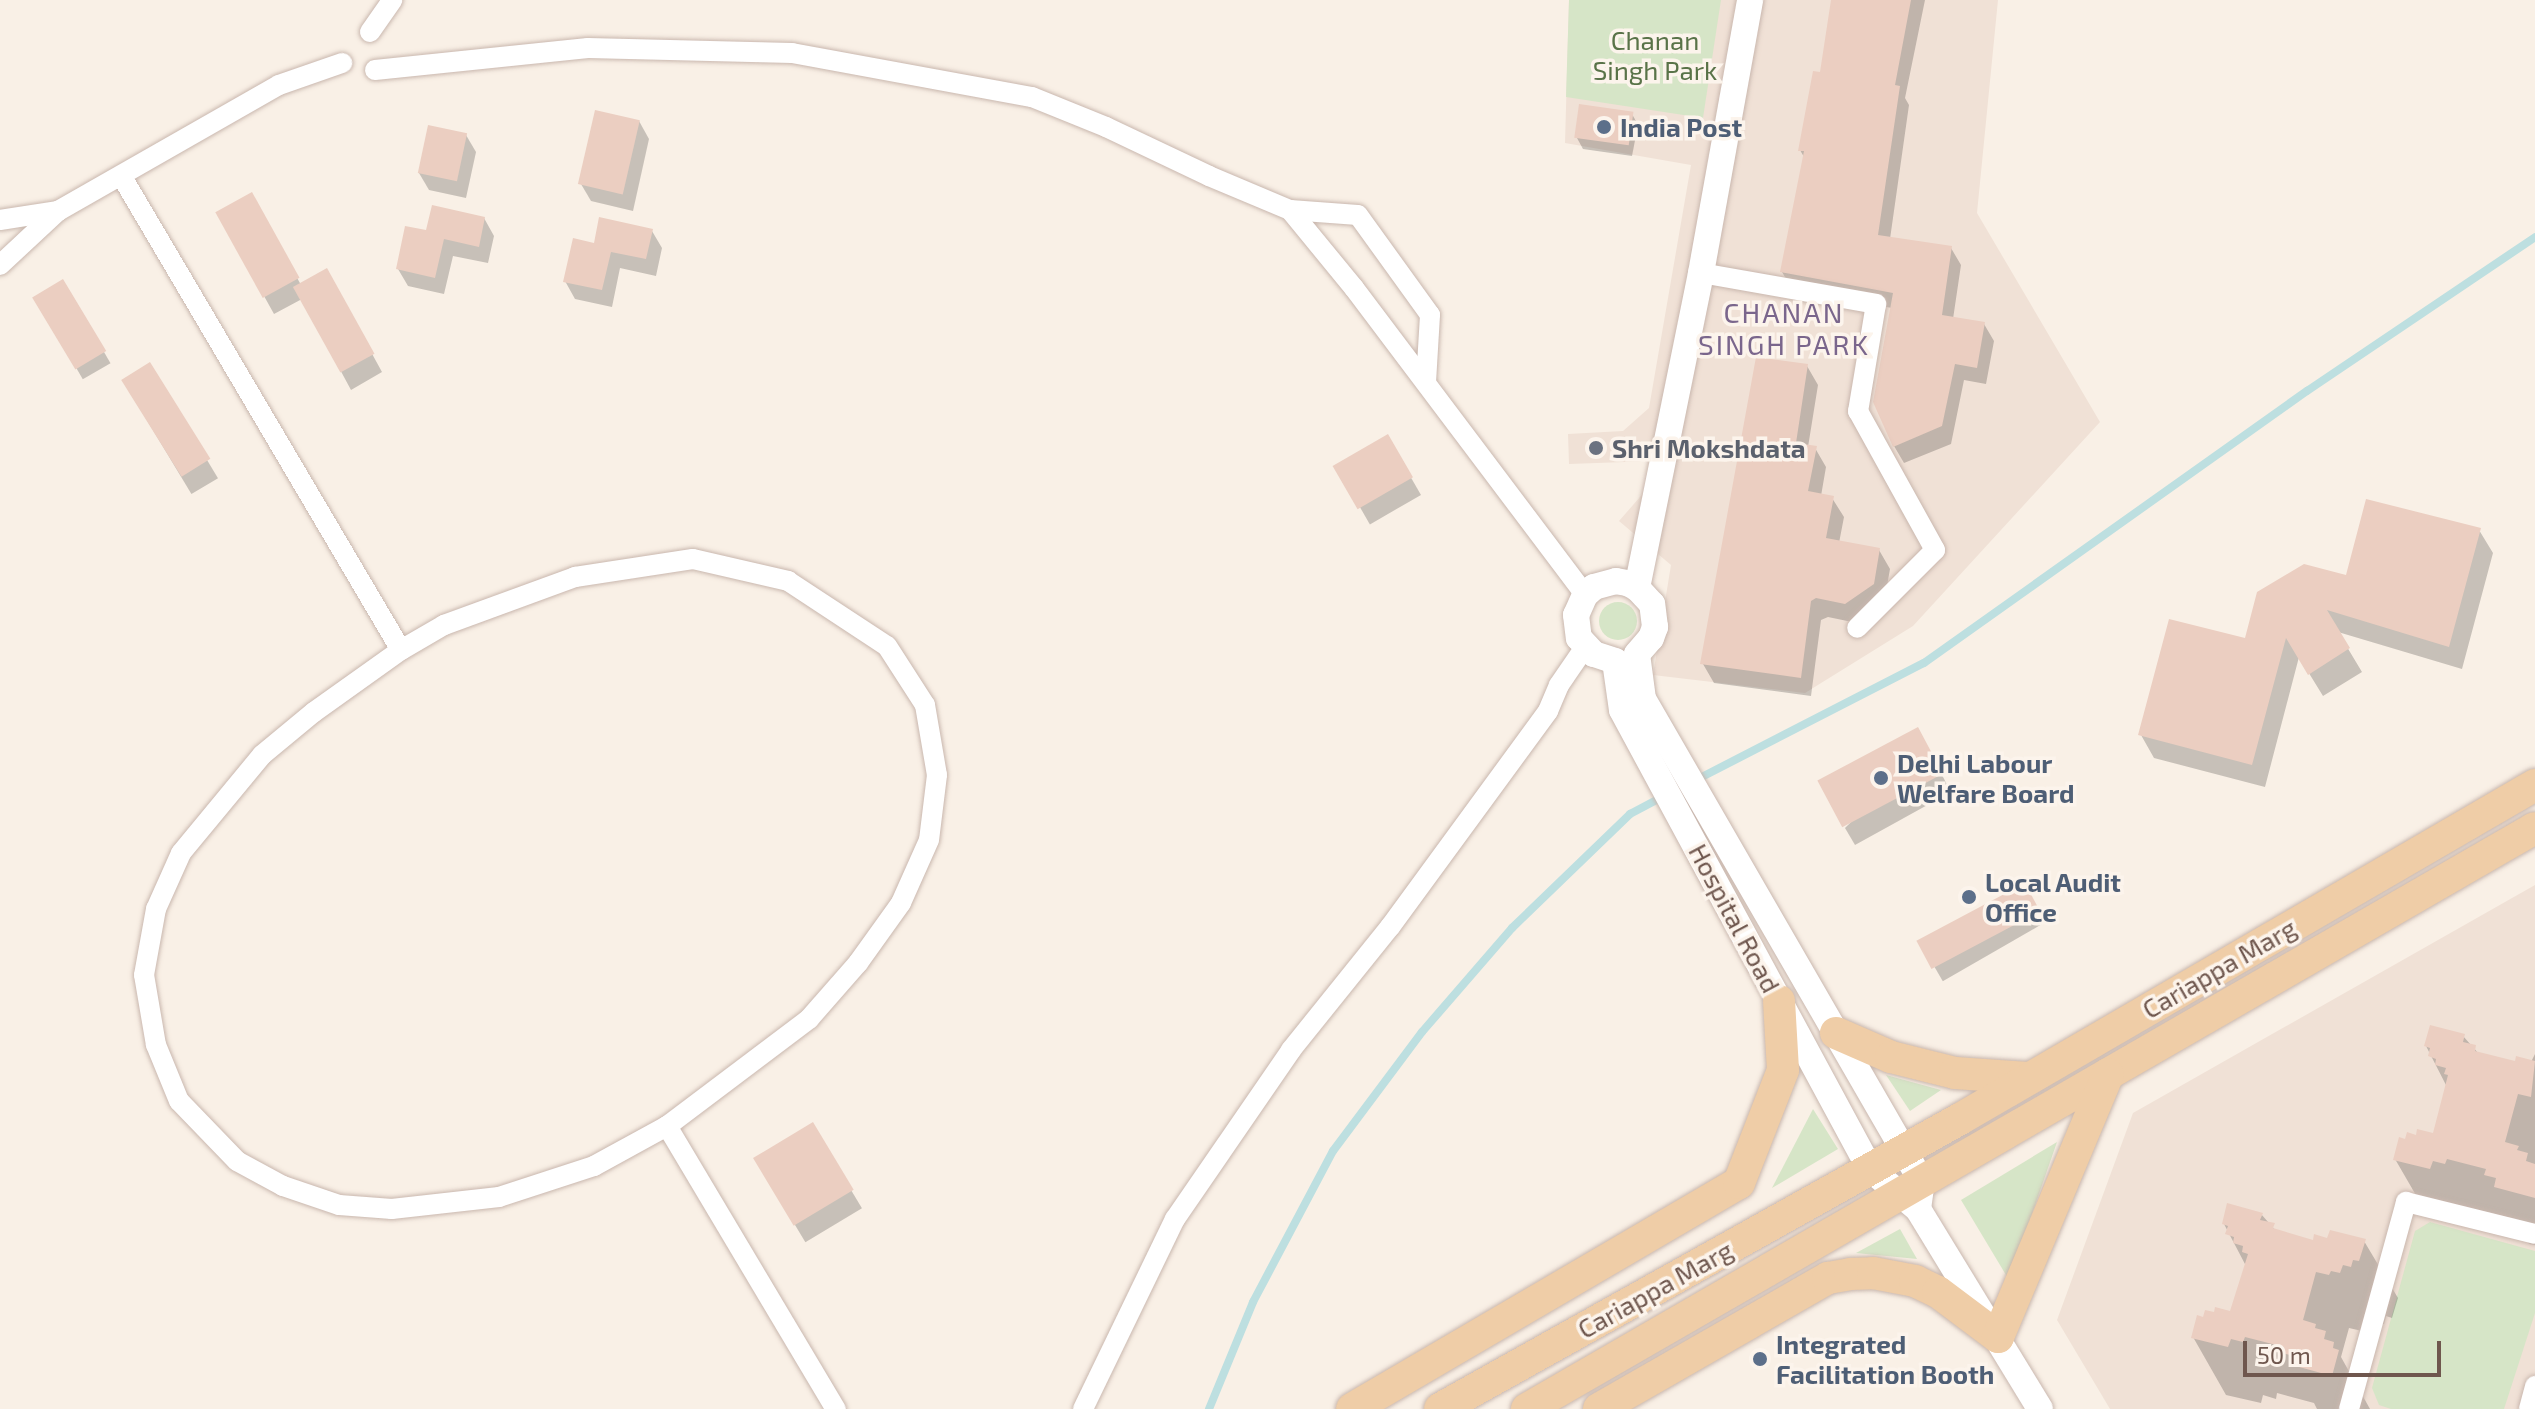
<!DOCTYPE html>
<html>
<head>
<meta charset="utf-8">
<style>
  body { margin:0 }
  #map { position:relative; width:2535px; height:1409px; overflow:hidden; background:#f9f0e6; font-family:"Exo 2",sans-serif }
  div>[style] { position:absolute }
  .residential>* { inset:0; background:#f0e1d6 }
  .green>* { inset:0; background:#d6e5c7 }
  .round { border-radius:50% }
  .shadow>* { inset:0; background:#0003; transform-origin:0 0 }
  .stream>* { height:8px; margin:-4px; padding:0 4px; transform-origin:4px; border-radius:4px; background:#bddfe0 }
  .building>* { inset:0; background:#ebcec1; transform-origin:0 0 }
  .roads { filter:drop-shadow(0 0 2px #c9b7ae) drop-shadow(0 0 2px #c9b7ae) }
  .minor>* { height:20px; margin:-10px; padding:0 10px; transform-origin:10px; border-radius:10px; background:#fff }
  .tertiary>* { height:26px; margin:-13px; padding:0 13px; transform-origin:13px; border-radius:13px; background:#fff }
  .primary>* { height:32px; margin:-16px; padding:0 16px; transform-origin:16px; border-radius:16px; background:#efcda7 }
  .dots>* { width:22px; height:22px; translate:-50% -50%; box-sizing:border-box; border:4px solid #fcf4ec; border-radius:50% }
  span { translate:-50% -50%; white-space:nowrap; text-align:center; line-height:1.15; -webkit-text-stroke:7px #fcf4ec; paint-order:stroke }
  .park-label { font-size:26px; color:#597348 }
  .service-label { font-size:26px; color:#4e5e75; font-weight:700 }
  .left { translate:0 -50%; text-align:left }
  .worship-label { font-size:26px; color:#5b616d; font-weight:700 }
  .street-label { font-size:26px; color:#6f574e }
  .neighbourhood-label { font-size:28px; color:#7a668c; letter-spacing:2px }
  .scale { position:absolute; left:2243px; top:1341px; width:198px; height:36px; box-sizing:border-box; border:4px solid #6f574e; border-top:0; padding-left:10px; font-size:24px; line-height:28px; white-space:nowrap; color:#6f574e; -webkit-text-stroke:6px #fcf4ec; paint-order:stroke }
</style>
</head>
<body>
<div id="map">
  <div class="residential">
    <i style="clip-path:polygon(1569px 0,1998px 0,1977px 213px,2100px 422px,1913px 626px,1805px 693px,1653px 675px,1671px 565px,1619px 521px,1647px 489px,1653px 461px,1569px 464px,1568px 434px,1623px 431px,1649px 408px,1691px 165px,1565px 143px)"></i>
    <i style="clip-path:polygon(2535px 885px,2535px 1409px,2110px 1409px,2057px 1320px,2133px 1113px)"></i>
  </div>
  <div class="green">
    <i style="clip-path:polygon(1569px 0,1721px 0,1703px 118px,1566px 97px)"></i>
    <i class="round" style="left:1599px;top:602px;width:38px;height:38px"></i>
    <i style="clip-path:polygon(1886px 1075px,1941px 1090px,1910px 1111px)"></i>
    <i style="clip-path:polygon(1813px 1109px,1838px 1149px,1772px 1188px)"></i>
    <i style="clip-path:polygon(2057px 1142px,2009px 1280px,1961px 1200px)"></i>
    <i style="clip-path:polygon(2430px 1222px,2535px 1251px,2535px 1313px,2504px 1409px,2391px 1409px,2379px 1405px,2372px 1388px,2415px 1231px)"></i>
    <i style="clip-path:polygon(1900px 1229px,1917px 1259px,1856px 1253px)"></i>
  </div>
  <div class="shadow">
    <i style="clip-path:polygon(1834px 0,1925px 0,1905px 98px,1909px 105px,1890px 239px,1951px 248px,1961px 265px,1953px 319px,1984px 324px,1994px 341px,1986px 384px,1964px 380px,1951px 444px,1904px 463px,1894px 446px,1892px 308px,1792px 289px,1782px 272px,1804px 157px,1800px 150px,1822px 74px)"></i>
    <i style="clip-path:polygon(1632px 114px,1638px 125px,1632px 156px,1583px 149px,1577px 138px)"></i>
    <i style="clip-path:polygon(639px 121px,649px 139px,633px 211px,591px 201px,581px 184px)"></i>
    <i style="clip-path:polygon(466px 135px,476px 152px,466px 198px,429px 190px,419px 173px)"></i>
    <i style="clip-path:polygon(251px 194px,301px 285px,336px 288px,382px 372px,351px 390px,302px 299px,274px 314px,218px 213px)"></i>
    <i style="clip-path:polygon(484px 218px,494px 236px,488px 263px,453px 256px,444px 294px,408px 286px,398px 269px,428px 233px)"></i>
    <i style="clip-path:polygon(652px 231px,662px 248px,656px 276px,620px 268px,612px 307px,575px 299px,565px 281px,595px 245px)"></i>
    <i style="left:63px;top:281px;width:95px;height:32px;rotate:60deg"></i>
    <i style="left:150px;top:365px;width:132px;height:31px;rotate:59deg"></i>
    <i style="clip-path:polygon(1807px 366px,1818px 385px,1808px 447px,1815px 448px,1826px 467px,1821px 496px,1832px 498px,1844px 517px,1839px 543px,1879px 550px,1890px 569px,1884px 603px,1857px 623px,1828px 617px,1821px 620px,1811px 696px,1714px 683px,1703px 664px)"></i>
    <i style="left:1387px;top:436px;width:68px;height:59px;rotate:60deg"></i>
    <i style="clip-path:polygon(2479px 530px,2493px 553px,2462px 669px,2338px 632px,2362px 672px,2323px 696px,2299px 657px,2265px 787px,2154px 758px,2141px 735px,2246px 640px,2347px 577px)"></i>
    <i style="clip-path:polygon(1927px 747px,1951px 792px,1855px 845px,1845px 828px)"></i>
    <i style="left:2024px;top:886px;width:42px;height:118px;rotate:60deg"></i>
    <i style="clip-path:polygon(2463px 1036px,2479px 1054px,2516px 1064px,2531px 1062px,2535px 1054px,2535px 1245px,2529px 1244px,2522px 1232px,2428px 1216px,2395px 1159px,2407px 1141px,2434px 1135px,2447px 1087px,2426px 1046px)"></i>
    <i style="left:812px;top:1125px;width:97px;height:66px;rotate:59deg"></i>
    <i style="clip-path:polygon(2261px 1214px,2277px 1232px,2314px 1242px,2364px 1241px,2398px 1298px,2392px 1318px,2386px 1316px,2384px 1324px,2375px 1321px,2362px 1331px,2349px 1328px,2341px 1357px,2370px 1409px,2317px 1409px,2314px 1403px,2277px 1393px,2276px 1399px,2263px 1395px,2261px 1403px,2226px 1395px,2193px 1337px,2205px 1319px,2231px 1313px,2246px 1266px,2224px 1224px)"></i>
  </div>
  <div class="stream">
    <i style="left:1694px;top:781px;width:259px;rotate:-27.2deg"></i>
    <i style="left:1924px;top:663px;width:470px;rotate:-35.4deg"></i>
    <i style="left:2307px;top:391px;width:275px;rotate:-34deg"></i>
    <i style="left:1209px;top:1409px;width:116px;rotate:-67.6deg"></i>
    <i style="left:1253px;top:1302px;width:171px;rotate:-62.1deg"></i>
    <i style="left:1333px;top:1151px;width:149px;rotate:-53.2deg"></i>
    <i style="left:1422px;top:1032px;width:138px;rotate:-49.1deg"></i>
    <i style="left:1512px;top:928px;width:164px;rotate:-44deg"></i>
    <i style="left:1630px;top:814px;width:38px;rotate:-28deg"></i>
  </div>
  <div class="building">
    <i style="clip-path:polygon(1831px 0,1911px 0,1895px 85px,1900px 86px,1878px 235px,1952px 246px,1942px 315px,1985px 322px,1977px 368px,1955px 364px,1942px 426px,1893px 447px,1873px 402px,1893px 293px,1780px 272px,1804px 151px,1798px 151px,1813px 71px,1820px 72px)"></i>
    <i style="left:1579px;top:104px;width:55px;height:34px;rotate:8deg"></i>
    <i style="left:595px;top:110px;width:46px;height:76px;rotate:13deg"></i>
    <i style="left:428px;top:125px;width:40px;height:49px;rotate:12deg"></i>
    <i style="left:252px;top:192px;width:98px;height:42px;rotate:61deg"></i>
    <i style="clip-path:polygon(432px 205px,485px 217px,479px 247px,444px 239px,435px 278px,396px 269px,405px 226px,426px 230px)"></i>
    <i style="clip-path:polygon(599px 217px,653px 229px,646px 259px,611px 252px,602px 290px,563px 282px,573px 238px,594px 243px)"></i>
    <i style="left:327px;top:268px;width:98px;height:39px;rotate:61deg"></i>
    <i style="left:63px;top:279px;width:84px;height:36px;rotate:59deg"></i>
    <i style="clip-path:polygon(1756px 357px,1808px 364px,1796px 443px,1817px 446px,1808px 491px,1834px 496px,1826px 538px,1880px 548px,1874px 584px,1845px 604px,1816px 598px,1811px 601px,1801px 678px,1700px 664px)"></i>
    <i style="left:150px;top:362px;width:114px;height:34px;rotate:58deg"></i>
    <i style="left:1388px;top:434px;width:50px;height:64px;rotate:60deg"></i>
    <i style="clip-path:polygon(2366px 499px,2481px 528px,2449px 647px,2327px 610px,2350px 648px,2308px 675px,2286px 638px,2252px 765px,2138px 735px,2169px 619px,2245px 638px,2257px 592px,2304px 564px,2346px 575px)"></i>
    <i style="left:1918px;top:727px;width:53px;height:114px;rotate:62deg"></i>
    <i style="left:2025px;top:883px;width:32px;height:123px;rotate:62deg"></i>
    <i style="clip-path:polygon(2430px 1025px,2465px 1034px,2463px 1042px,2476px 1045px,2475px 1051px,2515px 1061px,2516px 1056px,2535px 1061px,2531px 1097px,2518px 1094px,2505px 1142px,2519px 1146px,2517px 1150px,2528px 1153px,2526px 1161px,2535px 1164px,2535px 1198px,2494px 1187px,2496px 1178px,2484px 1175px,2486px 1169px,2447px 1159px,2445px 1164px,2433px 1161px,2430px 1169px,2393px 1160px,2399px 1137px,2405px 1139px,2407px 1132px,2416px 1135px,2417px 1129px,2433px 1133px,2448px 1075px,2444px 1074px,2446px 1068px,2435px 1065px,2436px 1059px,2428px 1056px,2430px 1048px,2424px 1046px)"></i>
    <i style="left:813px;top:1122px;width:79px;height:70px;rotate:59deg"></i>
    <i style="clip-path:polygon(2227px 1203px,2263px 1213px,2260px 1220px,2275px 1223px,2273px 1228px,2313px 1240px,2314px 1234px,2327px 1238px,2330px 1230px,2366px 1239px,2359px 1261px,2353px 1260px,2351px 1267px,2343px 1265px,2340px 1273px,2331px 1271px,2329px 1275px,2316px 1272px,2303px 1320px,2316px 1324px,2315px 1328px,2326px 1331px,2324px 1339px,2334px 1342px,2333px 1348px,2339px 1350px,2332px 1376px,2292px 1365px,2294px 1356px,2282px 1353px,2284px 1347px,2245px 1337px,2243px 1342px,2231px 1339px,2228px 1347px,2191px 1338px,2197px 1315px,2203px 1317px,2205px 1310px,2214px 1312px,2215px 1307px,2230px 1311px,2248px 1254px,2242px 1252px,2243px 1246px,2233px 1243px,2234px 1237px,2225px 1234px,2228px 1226px,2222px 1224px)"></i>
  </div>
  <div class="roads">
    <div class="minor">
      <i style="left:370px;top:32px;width:39px;rotate:-55deg"></i>
      <i style="left:375px;top:70px;width:214px;rotate:-5.9deg"></i>
      <i style="left:588px;top:48px;width:204px;rotate:1.4deg"></i>
      <i style="left:792px;top:53px;width:244px;rotate:10.4deg"></i>
      <i style="left:1032px;top:97px;width:80px;rotate:22.1deg"></i>
      <i style="left:1106px;top:127px;width:114px;rotate:25.4deg"></i>
      <i style="left:1209px;top:176px;width:88px;rotate:22.8deg"></i>
      <i style="left:1290px;top:210px;width:101px;rotate:50.6deg"></i>
      <i style="left:1354px;top:288px;width:384px;rotate:53deg"></i>
      <i style="left:122px;top:177px;width:549px;rotate:59.47deg"></i>
      <i style="left:1290px;top:210px;width:68px;rotate:4.2deg"></i>
      <i style="left:1358px;top:215px;width:123px;rotate:54.2deg"></i>
      <i style="left:1430px;top:315px;width:67px;rotate:93.4deg"></i>
      <i style="left:0;top:220px;width:59px;rotate:-8.8deg"></i>
      <i style="left:58px;top:211px;width:254px;rotate:-29.7deg"></i>
      <i style="left:279px;top:85px;width:67px;rotate:-19.2deg"></i>
      <i style="left:0;top:265px;width:79px;rotate:-43deg"></i>
      <i style="left:1701px;top:273px;width:178px;rotate:10deg"></i>
      <i style="left:1876px;top:304px;width:109px;rotate:99.5deg"></i>
      <i style="left:1858px;top:411px;width:159px;rotate:61deg"></i>
      <i style="left:1935px;top:550px;width:110px;rotate:135deg"></i>
      <i style="left:693px;top:559px;width:98px;rotate:13deg"></i>
      <i style="left:788px;top:581px;width:118px;rotate:33.3deg"></i>
      <i style="left:887px;top:646px;width:70px;rotate:57.2deg"></i>
      <i style="left:925px;top:705px;width:71px;rotate:80.3deg"></i>
      <i style="left:937px;top:775px;width:65px;rotate:97deg"></i>
      <i style="left:929px;top:840px;width:69px;rotate:114deg"></i>
      <i style="left:901px;top:903px;width:74px;rotate:125.6deg"></i>
      <i style="left:858px;top:963px;width:74px;rotate:131.2deg"></i>
      <i style="left:809px;top:1019px;width:178px;rotate:143deg"></i>
      <i style="left:667px;top:1126px;width:83px;rotate:151.3deg"></i>
      <i style="left:594px;top:1166px;width:100px;rotate:161.9deg"></i>
      <i style="left:499px;top:1197px;width:108px;rotate:173.6deg"></i>
      <i style="left:392px;top:1209px;width:53px;rotate:-175.7deg"></i>
      <i style="left:339px;top:1205px;width:59px;rotate:-161.3deg"></i>
      <i style="left:283px;top:1186px;width:52px;rotate:-151.5deg"></i>
      <i style="left:237px;top:1161px;width:83px;rotate:-134deg"></i>
      <i style="left:179px;top:1101px;width:61px;rotate:-112.3deg"></i>
      <i style="left:156px;top:1045px;width:71px;rotate:-99.7deg"></i>
      <i style="left:144px;top:975px;width:67px;rotate:-79.7deg"></i>
      <i style="left:156px;top:909px;width:61px;rotate:-65.9deg"></i>
      <i style="left:181px;top:853px;width:127px;rotate:-50.4deg"></i>
      <i style="left:262px;top:755px;width:67px;rotate:-39.6deg"></i>
      <i style="left:314px;top:712px;width:107px;rotate:-35.5deg"></i>
      <i style="left:401px;top:650px;width:50px;rotate:-30.2deg"></i>
      <i style="left:444px;top:625px;width:140px;rotate:-20.1deg"></i>
      <i style="left:575px;top:577px;width:119px;rotate:-8.7deg"></i>
      <i style="left:667px;top:1126px;width:330px;rotate:59.2deg"></i>
      <i style="left:1083px;top:1409px;width:211px;rotate:-64.2deg"></i>
      <i style="left:1175px;top:1219px;width:205px;rotate:-55.5deg"></i>
      <i style="left:1291px;top:1050px;width:158px;rotate:-51.2deg"></i>
      <i style="left:1390px;top:927px;width:268px;rotate:-53.8deg"></i>
      <i style="left:1548px;top:711px;width:28px;rotate:-67deg"></i>
      <i style="left:1559px;top:685px;width:46px;rotate:-55.6deg"></i>
      <i style="left:2349px;top:1409px;width:215px;rotate:-74.6deg"></i>
      <i style="left:2406px;top:1202px;width:133px;rotate:13.9deg"></i>
      <i style="left:2529px;top:1409px;width:24px;rotate:-75deg"></i>
    </div>
    <div class="tertiary">
      <i style="left:1637px;top:588px;width:321px;rotate:-78.5deg"></i>
      <i style="left:1701px;top:273px;width:277px;rotate:-79.8deg"></i>
      <i style="left:1918px;top:1209px;width:27px;rotate:-82deg"></i>
      <i style="left:1922px;top:1182px;width:558px;rotate:-120.01deg"></i>
      <i style="left:1643px;top:699px;width:45px;rotate:-97.6deg"></i>
      <i style="left:1637px;top:654px;width:21px;rotate:-49deg"></i>
      <i style="left:1651px;top:638px;width:12px;rotate:-70deg"></i>
      <i style="left:1655px;top:627px;width:23px;rotate:-97deg"></i>
      <i style="left:1652px;top:604px;width:22px;rotate:-133deg"></i>
      <i style="left:1637px;top:588px;width:11px;rotate:-153deg"></i>
      <i style="left:1627px;top:583px;width:11px;rotate:-170deg"></i>
      <i style="left:1616px;top:581px;width:23px;rotate:165deg"></i>
      <i style="left:1594px;top:587px;width:12px;rotate:138deg"></i>
      <i style="left:1585px;top:595px;width:22px;rotate:114deg"></i>
      <i style="left:1576px;top:615px;width:23px;rotate:83deg"></i>
      <i style="left:1579px;top:638px;width:22px;rotate:47deg"></i>
      <i style="left:1594px;top:654px;width:22px;rotate:18deg"></i>
      <i style="left:1615px;top:661px;width:49px;rotate:81.9deg"></i>
      <i style="left:1622px;top:710px;width:522px;rotate:61.62deg"></i>
      <i style="left:1870px;top:1169px;width:62px;rotate:39.8deg"></i>
      <i style="left:1918px;top:1209px;width:234px;rotate:58.6deg"></i>
    </div>
    <div class="primary">
      <i style="left:1836px;top:1033px;width:60px;rotate:23.6deg"></i>
      <i style="left:1891px;top:1057px;width:66px;rotate:14deg"></i>
      <i style="left:1955px;top:1073px;width:73px;rotate:3.9deg"></i>
      <i style="left:1352px;top:1409px;width:448px;rotate:-30.3deg"></i>
      <i style="left:1739px;top:1183px;width:121px;rotate:-68.7deg"></i>
      <i style="left:1783px;top:1070px;width:69px;rotate:-93.3deg"></i>
      <i style="left:1440px;top:1409px;width:595px;rotate:-29.15deg"></i>
      <i style="left:1960px;top:1119px;width:665px;rotate:-30.15deg"></i>
      <i style="left:1527px;top:1409px;width:1163px;rotate:-29.96deg"></i>
      <i style="left:1599px;top:1409px;width:264px;rotate:-29.8deg"></i>
      <i style="left:1828px;top:1278px;width:22px;rotate:-10deg"></i>
      <i style="left:1850px;top:1274px;width:23px;rotate:-2deg"></i>
      <i style="left:1873px;top:1273px;width:43px;rotate:10.8deg"></i>
      <i style="left:1915px;top:1281px;width:25px;rotate:26deg"></i>
      <i style="left:1938px;top:1292px;width:75px;rotate:36.9deg"></i>
      <i style="left:1998px;top:1337px;width:285px;rotate:-67.3deg"></i>
    </div>
  </div>
  <div class="dots">
    <i style="left:1604px;top:127px;background:#5c6f8a"></i>
    <i style="left:1596px;top:448px;background:#6b7280"></i>
    <i style="left:1881px;top:778px;background:#5c6f8a"></i>
    <i style="left:1969px;top:897px;background:#5c6f8a"></i>
    <i style="left:1760px;top:1359px;background:#5c6f8a"></i>
  </div>
  <div class="park-label">
    <span style="left:1655px;top:55px">Chanan<br>Singh Park</span>
  </div>
  <div class="service-label">
    <span class="left" style="left:1620px;top:127px">India Post</span>
    <span class="left" style="left:1897px;top:778px">Delhi Labour<br>Welfare Board</span>
    <span class="left" style="left:1985px;top:897px">Local Audit<br>Office</span>
    <span class="left" style="left:1776px;top:1359px">Integrated<br>Facilitation Booth</span>
  </div>
  <div class="worship-label">
    <span class="left" style="left:1612px;top:448px">Shri Mokshdata</span>
  </div>
  <div class="street-label">
    <span style="left:1735px;top:918px;rotate:62deg">Hospital Road</span>
    <span style="left:2219px;top:968px;rotate:-30deg">Cariappa Marg</span>
    <span style="left:1655px;top:1289px;rotate:-29deg">Cariappa Marg</span>
  </div>
  <div class="neighbourhood-label">
    <span style="left:1784px;top:328px">CHANAN<br>SINGH PARK</span>
  </div>
  <div class="scale">50 m</div>
</div>
</body>
</html>
